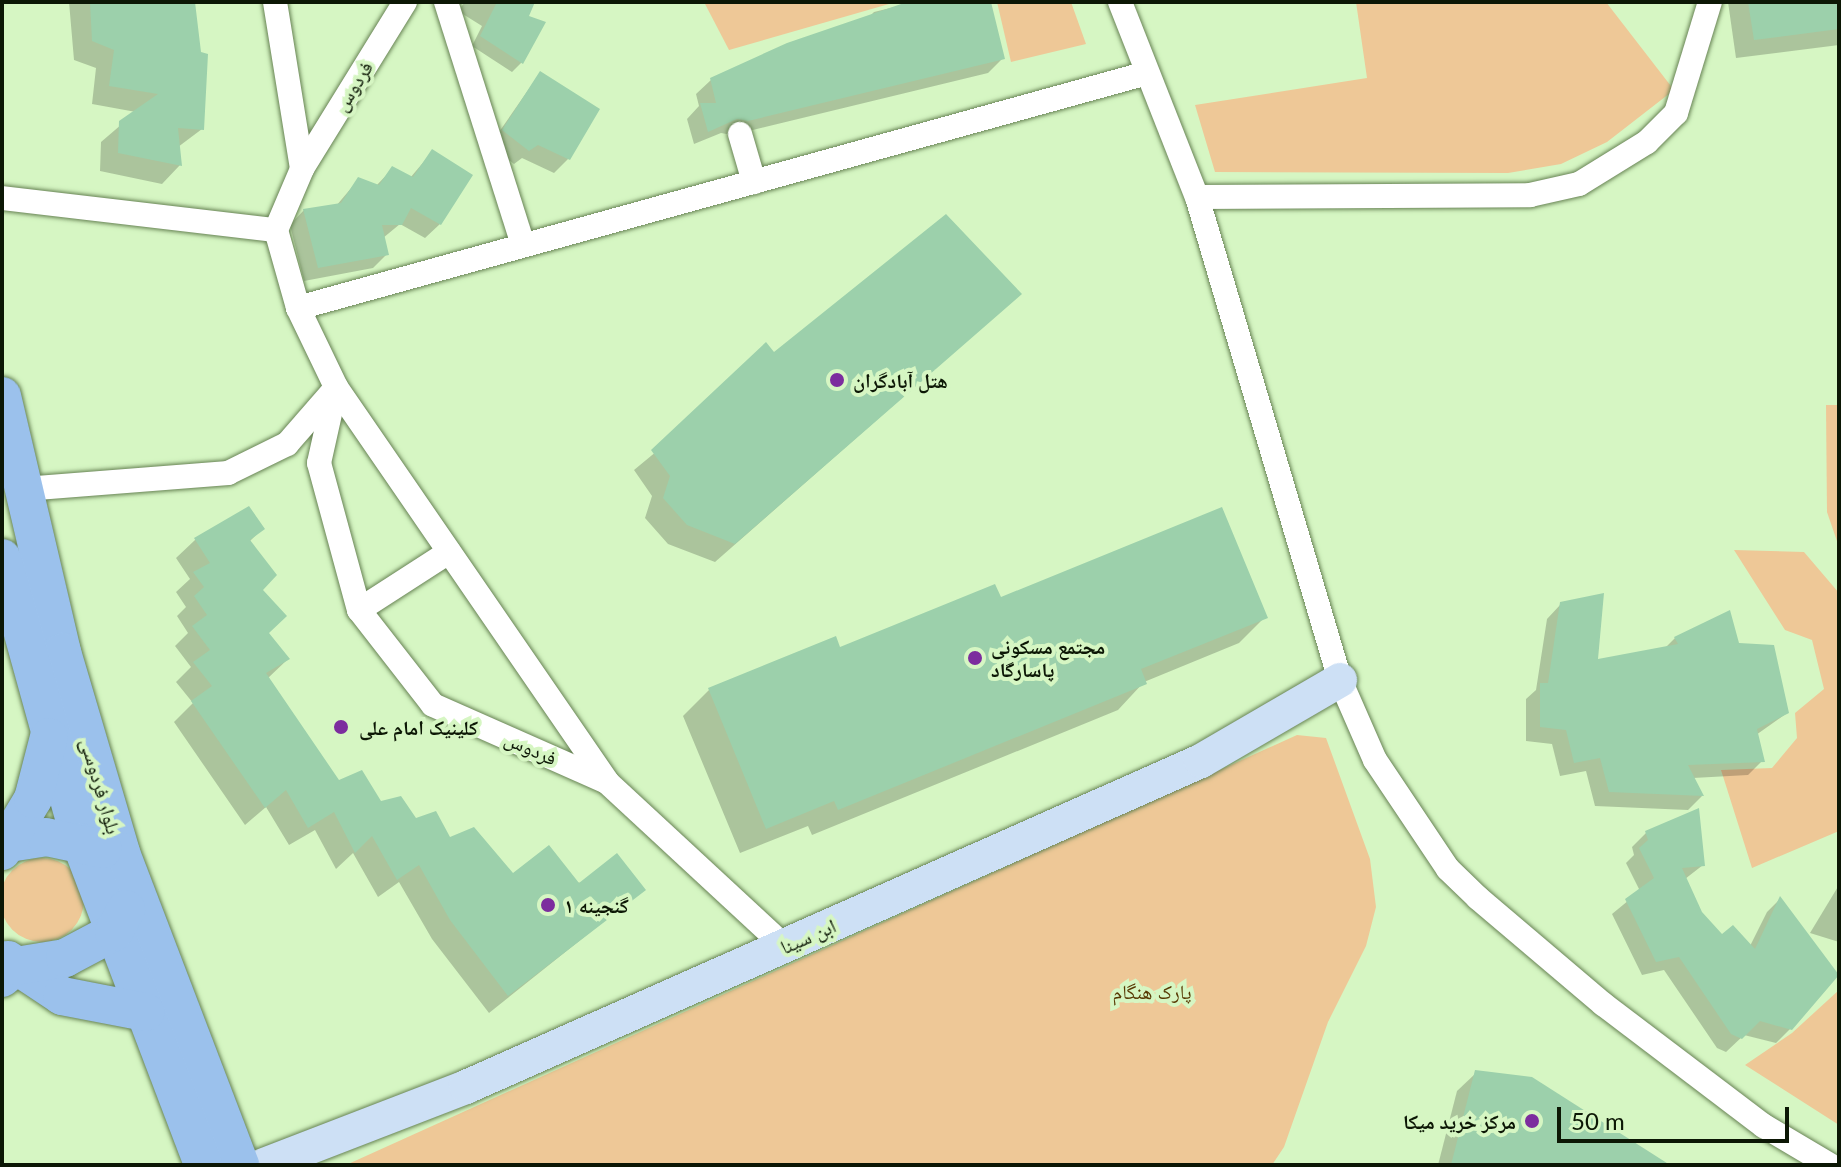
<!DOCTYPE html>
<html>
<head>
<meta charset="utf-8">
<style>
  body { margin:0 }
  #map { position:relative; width:1841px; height:1167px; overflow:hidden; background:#d6f6c3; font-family:Lato,"Noto Naskh Arabic",sans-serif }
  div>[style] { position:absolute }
  .green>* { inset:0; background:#eec897 }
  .round { border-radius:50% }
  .shadow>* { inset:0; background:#0003 }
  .building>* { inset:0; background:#9cd0ab }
  .roads { filter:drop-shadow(0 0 2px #678354) drop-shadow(0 0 2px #678354) }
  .street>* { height:24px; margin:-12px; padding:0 12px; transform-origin:12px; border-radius:12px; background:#fff }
  .secondary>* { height:34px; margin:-17px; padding:0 17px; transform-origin:17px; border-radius:17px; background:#cde0f5 }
  .primary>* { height:38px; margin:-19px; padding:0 19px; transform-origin:19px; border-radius:19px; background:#9bc1ec }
  .dots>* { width:22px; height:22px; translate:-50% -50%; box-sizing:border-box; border:4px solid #d6f6c3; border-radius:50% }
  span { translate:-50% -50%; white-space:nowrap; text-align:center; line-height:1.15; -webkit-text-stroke:8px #d6f6c3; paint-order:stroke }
  .street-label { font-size:20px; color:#0c1705 }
  .poi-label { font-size:20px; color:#0c1705; font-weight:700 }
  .left { translate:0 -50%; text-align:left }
  .right { translate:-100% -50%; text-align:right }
  .park-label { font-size:20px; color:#573802 }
  .frame { position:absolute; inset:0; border:4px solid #0c1705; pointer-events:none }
  .scale { position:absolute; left:1557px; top:1107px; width:232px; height:36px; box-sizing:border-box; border:4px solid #0c1705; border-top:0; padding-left:10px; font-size:24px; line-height:28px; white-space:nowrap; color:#0c1705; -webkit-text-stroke:6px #d6f6c3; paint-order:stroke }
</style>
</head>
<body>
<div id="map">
  <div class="green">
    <i style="clip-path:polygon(704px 2px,896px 2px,729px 50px)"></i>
    <i style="clip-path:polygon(997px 2px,1071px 2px,1086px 44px,1011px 62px)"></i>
    <i style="clip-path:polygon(1356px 2px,1606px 2px,1674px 90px,1607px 142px,1561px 164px,1508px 173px,1215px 172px,1195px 105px,1367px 78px)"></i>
    <i style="clip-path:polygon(1826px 405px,1839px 405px,1839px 547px,1827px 512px)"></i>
    <i style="clip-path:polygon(1734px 550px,1804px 552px,1839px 593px,1839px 831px,1752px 868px,1721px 770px,1772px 768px,1797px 738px,1795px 713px,1824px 689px,1812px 640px,1785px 630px)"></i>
    <i style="clip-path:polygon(1297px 735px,1326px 738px,1370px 859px,1376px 907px,1366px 946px,1328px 1022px,1284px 1147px,1272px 1165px,346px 1165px)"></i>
    <i class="round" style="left:0;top:858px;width:84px;height:84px"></i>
    <i style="clip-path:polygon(1839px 990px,1839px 1125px,1745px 1065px,1792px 1033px)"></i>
  </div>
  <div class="shadow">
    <i style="clip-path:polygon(69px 2px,193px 2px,202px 129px,178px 147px,180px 165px,162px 184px,100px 171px,101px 142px,136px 112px,92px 104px,96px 68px,74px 60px)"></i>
    <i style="clip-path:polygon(465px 2px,524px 2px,522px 62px,512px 72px,472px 46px,482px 26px,458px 11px)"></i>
    <i style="clip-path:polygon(915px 2px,989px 2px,1002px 59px,988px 73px,732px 135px,721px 133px,694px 144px,687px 119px,699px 106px,696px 94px,711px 80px,864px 22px,874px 12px)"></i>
    <i style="clip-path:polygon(1728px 2px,1839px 2px,1839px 45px,1736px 58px)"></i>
    <i style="clip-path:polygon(540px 73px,569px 158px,554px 173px,522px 158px,514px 164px,490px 145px)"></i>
    <i style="clip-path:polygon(432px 152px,440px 224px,425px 238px,400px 224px,383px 238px,387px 254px,373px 268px,304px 281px,290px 225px,304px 210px,336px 206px,358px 180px,376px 186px,393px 168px,410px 178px)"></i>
    <i style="clip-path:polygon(1020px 294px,715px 562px,668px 544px,645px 518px,652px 496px,634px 470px,773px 355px)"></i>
    <i style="clip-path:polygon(248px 509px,262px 529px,249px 542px,267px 633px,288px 659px,267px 679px,338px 782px,513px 875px,643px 890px,489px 1013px,432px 939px,399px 882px,378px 897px,353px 853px,336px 869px,315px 830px,289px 845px,266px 807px,245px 825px,174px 722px,193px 703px,176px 682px,191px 667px,175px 646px,188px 633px,177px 616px,186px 607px,176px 592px,190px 579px,176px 558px,195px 540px)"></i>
    <i style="clip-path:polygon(1000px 599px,1265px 617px,1239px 643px,1144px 682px,1118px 710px,812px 835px,808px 826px,740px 853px,683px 716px,709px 690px)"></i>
    <i style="clip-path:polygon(1561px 604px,1596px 661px,1665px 648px,1675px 638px,1738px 645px,1787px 713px,1756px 735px,1762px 761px,1748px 775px,1693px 778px,1702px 796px,1688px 810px,1595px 806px,1586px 771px,1560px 776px,1552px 744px,1526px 741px,1526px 699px,1536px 690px,1547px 619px)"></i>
    <i style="clip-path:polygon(1646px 833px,1703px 865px,1685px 879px,1701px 913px,1722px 937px,1750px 946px,1767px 912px,1780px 899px,1791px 1028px,1776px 1043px,1744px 1035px,1726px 1052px,1717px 1048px,1664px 970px,1642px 975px,1612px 914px,1640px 891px,1626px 863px,1634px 855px,1632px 847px)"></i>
    <i style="clip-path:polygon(1839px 885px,1839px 942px,1810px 933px)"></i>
    <i style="clip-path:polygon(1476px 1073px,1667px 1165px,1438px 1165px,1457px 1091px)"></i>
  </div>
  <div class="building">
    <i style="clip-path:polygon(90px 2px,195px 2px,201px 52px,208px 54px,204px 130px,178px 128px,182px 166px,118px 153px,119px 121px,158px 94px,109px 86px,114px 50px,92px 41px)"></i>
    <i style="clip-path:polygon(497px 2px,535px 2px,529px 16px,546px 22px,523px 64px,480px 36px)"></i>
    <i style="clip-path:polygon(907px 2px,991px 2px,1005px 59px,748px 121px,737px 119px,708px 132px,700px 103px,716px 103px,710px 78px,787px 43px)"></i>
    <i style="clip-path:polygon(1748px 2px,1839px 2px,1839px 29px,1754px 40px)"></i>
    <i style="clip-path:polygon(540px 71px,600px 109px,570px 160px,538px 145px,529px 151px,502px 130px)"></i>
    <i style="clip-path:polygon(432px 149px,473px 175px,441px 225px,411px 208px,402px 225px,382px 225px,389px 255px,318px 268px,303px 209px,341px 203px,358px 177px,379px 185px,392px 166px,413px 177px)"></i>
    <i style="clip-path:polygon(946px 214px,1022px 294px,735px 544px,687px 525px,663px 498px,670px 476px,651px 450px,766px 342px,774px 352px)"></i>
    <i style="clip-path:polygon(249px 506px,265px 529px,250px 540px,277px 575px,263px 590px,287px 616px,269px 633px,290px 659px,266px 673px,339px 780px,362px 770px,381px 801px,401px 796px,416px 818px,436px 811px,450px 837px,474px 827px,513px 873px,549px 845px,579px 883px,617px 853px,646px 890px,508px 996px,450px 920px,419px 865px,397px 880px,372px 836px,355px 853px,334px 812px,308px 828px,286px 790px,265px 808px,191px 701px,212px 686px,193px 662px,210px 650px,192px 626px,207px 615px,194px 596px,204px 587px,193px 572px,210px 563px,194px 538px)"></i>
    <i style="clip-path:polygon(1222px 507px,1268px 618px,1141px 669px,1147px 684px,838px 810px,834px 801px,766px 829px,708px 688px,836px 636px,840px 647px,995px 584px,1001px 597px)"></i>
    <i style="clip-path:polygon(1604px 593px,1598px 659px,1678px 644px,1674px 637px,1730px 610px,1739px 643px,1774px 645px,1789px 713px,1757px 729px,1765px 762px,1688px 765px,1704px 796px,1609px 792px,1600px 758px,1574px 763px,1566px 730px,1540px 727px,1540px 683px,1548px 683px,1560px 602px)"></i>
    <i style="clip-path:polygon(1699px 808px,1705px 866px,1682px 868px,1702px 912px,1722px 934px,1733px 925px,1755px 949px,1780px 896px,1839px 975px,1792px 1030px,1760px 1021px,1742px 1039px,1731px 1034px,1679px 957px,1656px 962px,1625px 899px,1654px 878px,1639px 848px,1648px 840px,1645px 831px)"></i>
    <i style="clip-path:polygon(1475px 1070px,1532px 1077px,1670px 1165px,1451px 1165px)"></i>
  </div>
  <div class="roads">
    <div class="street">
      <i style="left:275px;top:2px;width:169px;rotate:80.8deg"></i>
      <i style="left:405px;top:2px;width:196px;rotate:121.7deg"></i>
      <i style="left:302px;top:169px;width:66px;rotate:113.1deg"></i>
      <i style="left:276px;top:230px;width:81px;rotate:74.2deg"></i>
      <i style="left:298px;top:308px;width:88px;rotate:64.3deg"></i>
      <i style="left:336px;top:387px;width:479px;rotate:55.5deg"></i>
      <i style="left:607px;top:782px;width:241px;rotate:42.8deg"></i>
      <i style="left:446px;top:2px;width:255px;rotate:72.4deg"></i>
      <i style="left:1120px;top:2px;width:210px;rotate:68.5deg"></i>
      <i style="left:1197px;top:197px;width:504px;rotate:73.51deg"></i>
      <i style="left:1340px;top:680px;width:87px;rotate:66.4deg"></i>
      <i style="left:1375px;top:760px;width:131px;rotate:56.2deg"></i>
      <i style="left:1448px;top:869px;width:42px;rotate:44deg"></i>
      <i style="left:1478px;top:898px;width:164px;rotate:40.3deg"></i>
      <i style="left:1603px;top:1004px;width:202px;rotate:37.2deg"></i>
      <i style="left:1764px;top:1126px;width:77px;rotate:30.6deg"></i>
      <i style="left:740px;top:134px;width:50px;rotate:73.7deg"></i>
      <i style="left:1197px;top:197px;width:333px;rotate:-0.3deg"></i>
      <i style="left:1530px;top:195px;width:50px;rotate:-12.7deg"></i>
      <i style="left:1579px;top:184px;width:80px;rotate:-31.7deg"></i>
      <i style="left:1647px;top:142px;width:41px;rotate:-45deg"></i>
      <i style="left:1676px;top:113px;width:116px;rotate:-73deg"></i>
      <i style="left:2px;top:198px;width:276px;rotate:6.7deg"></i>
      <i style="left:298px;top:308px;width:881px;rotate:-15.47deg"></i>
      <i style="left:336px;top:387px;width:78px;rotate:102.6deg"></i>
      <i style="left:319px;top:463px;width:152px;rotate:74.8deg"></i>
      <i style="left:359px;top:610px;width:120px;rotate:52.1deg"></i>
      <i style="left:433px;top:705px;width:190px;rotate:23.9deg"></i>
      <i style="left:24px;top:489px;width:205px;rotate:-4.5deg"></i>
      <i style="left:228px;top:473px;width:66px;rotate:-26.2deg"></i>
      <i style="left:287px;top:444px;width:73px;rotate:-48.9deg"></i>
      <i style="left:359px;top:610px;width:107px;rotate:-32.8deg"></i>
    </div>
    <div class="secondary">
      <i style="left:264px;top:1165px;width:217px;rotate:-21.1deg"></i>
      <i style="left:466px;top:1087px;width:804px;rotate:-23.92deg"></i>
      <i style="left:1201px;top:761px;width:161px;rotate:-30.2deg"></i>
    </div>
    <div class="primary">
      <i style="left:2px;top:396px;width:263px;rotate:76.8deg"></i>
      <i style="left:62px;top:652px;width:209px;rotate:73.6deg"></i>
      <i style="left:121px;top:853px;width:334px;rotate:69.1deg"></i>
      <i style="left:2px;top:558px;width:296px;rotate:74.5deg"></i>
      <i style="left:81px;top:843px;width:344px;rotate:69.2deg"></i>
      <i style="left:9px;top:843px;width:37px;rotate:-9deg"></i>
      <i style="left:46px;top:837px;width:58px;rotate:11.9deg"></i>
      <i style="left:2px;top:851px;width:61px;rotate:-59.2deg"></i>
      <i style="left:33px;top:799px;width:64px;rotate:-75.5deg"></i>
      <i style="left:8px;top:960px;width:65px;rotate:33.7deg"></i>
      <i style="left:62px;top:996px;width:85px;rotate:10.9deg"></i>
      <i style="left:2px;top:978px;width:18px;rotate:-41deg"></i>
      <i style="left:16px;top:966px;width:50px;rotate:-9.3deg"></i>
      <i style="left:65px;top:958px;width:55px;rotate:-28deg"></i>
      <i style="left:114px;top:932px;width:26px;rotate:-62deg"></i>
    </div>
  </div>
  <div class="dots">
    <i style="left:837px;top:380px;background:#7c2d9e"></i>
    <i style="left:975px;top:658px;background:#7c2d9e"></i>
    <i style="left:341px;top:727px;background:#7c2d9e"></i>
    <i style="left:548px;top:905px;background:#7c2d9e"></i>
    <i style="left:1532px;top:1121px;background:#7c2d9e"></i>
  </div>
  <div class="street-label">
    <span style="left:353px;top:86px;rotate:-58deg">فردوس</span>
    <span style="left:531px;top:748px;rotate:24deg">فردوس</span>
    <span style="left:101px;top:786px;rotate:74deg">بلوار فردوسی</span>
    <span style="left:808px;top:936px;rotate:-24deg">ابن سینا</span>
  </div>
  <div class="poi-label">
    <span class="left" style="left:853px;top:380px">هتل آبادگران</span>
    <span class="left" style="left:991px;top:658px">مجتمع مسکونی<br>پاسارگاد</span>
    <span class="left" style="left:359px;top:727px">کلینیک امام علی</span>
    <span class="left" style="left:564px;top:905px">گنجینه ۱</span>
    <span class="right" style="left:1516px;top:1121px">مرکز خرید میکا</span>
  </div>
  <div class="park-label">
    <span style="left:1152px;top:991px">پارک هنگام</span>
  </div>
  <div class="frame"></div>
  <div class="scale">50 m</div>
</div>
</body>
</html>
